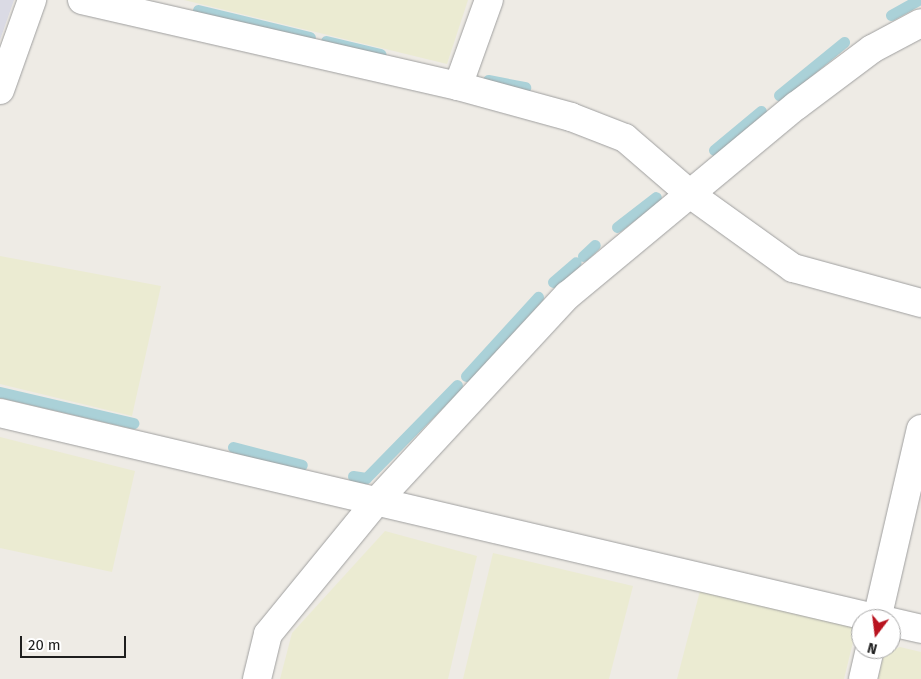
<!DOCTYPE html>
<html>
<head>
<meta charset="utf-8">
<style>
  body { margin:0 }
  #map { position:relative; width:921px; height:679px; overflow:hidden; background:#eeebe5; font-family:"Fira Sans",sans-serif }
  div>[style] { position:absolute }
  .farmland>* { inset:0; background:#ebebd2 }
  .plaza>* { inset:0; background:#dadae4 }
  .stream>* { height:11px; margin:-5.5px; padding:0 5.5px; transform-origin:5.5px; border-radius:5.5px; background:#aad1d8 }
  .roads { filter:drop-shadow(0 0 1px #9f9f9f) drop-shadow(0 0 1px #9f9f9f) }
  .street>* { height:28px; margin:-14px; padding:0 14px; transform-origin:14px; border-radius:14px; background:#fff }
  span { translate:-50% -50%; white-space:nowrap; text-align:center; line-height:1.15; -webkit-text-stroke:4px #fff; paint-order:stroke }
  .north { position:absolute; left:851px; top:609px; width:50px; height:50px; box-sizing:border-box; background:#fff; border:1px solid #a5a5a5; border-radius:50%; rotate:195deg; font-size:14px; font-weight:700; line-height:20px; text-align:center; color:#1e1e1e }
  .north::after { content:''; display:block; margin:auto; width:18px; height:22px; background:#b9131f; clip-path:polygon(50% 0,100% 100%,50% 72%,0 100%) }
  .scale { position:absolute; left:20px; top:636px; width:106px; height:22px; box-sizing:border-box; border:2px solid #1e1e1e; border-top:0; padding-left:6px; font-size:15px; line-height:18px; white-space:nowrap; color:#1e1e1e; -webkit-text-stroke:4px #fff; paint-order:stroke }
</style>
</head>
<body>
<div id="map">
  <div class="farmland">
    <i style="clip-path:polygon(184px 0,468px 0,447px 64px)"></i>
    <i style="clip-path:polygon(0 256px,161px 286px,132px 416px,0 384px)"></i>
    <i style="clip-path:polygon(0 437px,135px 471px,112px 572px,0 548px)"></i>
    <i style="clip-path:polygon(385px 531px,477px 556px,448px 679px,280px 679px,292px 633px)"></i>
    <i style="clip-path:polygon(493px 553px,633px 586px,609px 679px,463px 679px)"></i>
    <i style="clip-path:polygon(700px 591px,857px 626px,844px 679px,677px 679px)"></i>
    <i style="clip-path:polygon(900px 647px,921px 652px,921px 679px,878px 679px,884px 653px)"></i>
  </div>
  <div class="plaza">
    <i style="clip-path:polygon(0 0,14px 0,0 40px)"></i>
  </div>
  <div class="stream">
    <i style="left:198px;top:10px;width:115px;rotate:13.6deg"></i>
    <i style="left:891px;top:15px;width:31px;rotate:-29deg"></i>
    <i style="left:326px;top:41px;width:56px;rotate:13.5deg"></i>
    <i style="left:488px;top:80px;width:38px;rotate:11deg"></i>
    <i style="left:779px;top:95px;width:84px;rotate:-39.2deg"></i>
    <i style="left:714px;top:150px;width:61px;rotate:-39.7deg"></i>
    <i style="left:617px;top:227px;width:49px;rotate:-37.6deg"></i>
    <i style="left:583px;top:256px;width:16px;rotate:-43deg"></i>
    <i style="left:553px;top:282px;width:30px;rotate:-41deg"></i>
    <i style="left:466px;top:376px;width:107px;rotate:-47.7deg"></i>
    <i style="left:0;top:392px;width:137px;rotate:13.1deg"></i>
    <i style="left:233px;top:447px;width:71px;rotate:14.6deg"></i>
    <i style="left:353px;top:476px;width:13px;rotate:9deg"></i>
    <i style="left:366px;top:478px;width:130px;rotate:-45.6deg"></i>
  </div>
  <div class="roads">
    <div class="street">
      <i style="left:82px;top:0;width:386px;rotate:12.9deg"></i>
      <i style="left:458px;top:86px;width:117px;rotate:15.3deg"></i>
      <i style="left:571px;top:117px;width:58px;rotate:21.3deg"></i>
      <i style="left:625px;top:138px;width:86px;rotate:40.7deg"></i>
      <i style="left:690px;top:194px;width:127px;rotate:35.7deg"></i>
      <i style="left:793px;top:268px;width:133px;rotate:15.3deg"></i>
      <i style="left:458px;top:86px;width:91px;rotate:-70.2deg"></i>
      <i style="left:0;top:90px;width:96px;rotate:-70.4deg"></i>
      <i style="left:0;top:413px;width:902px;rotate:13.2deg"></i>
      <i style="left:877px;top:619px;width:195px;rotate:-77deg"></i>
      <i style="left:891px;top:622px;width:31px;rotate:13deg"></i>
      <i style="left:257px;top:679px;width:46px;rotate:-76.3deg"></i>
      <i style="left:268px;top:634px;width:171px;rotate:-50.7deg"></i>
      <i style="left:376px;top:502px;width:282px;rotate:-47.2deg"></i>
      <i style="left:568px;top:295px;width:296px;rotate:-39.7deg"></i>
      <i style="left:796px;top:106px;width:95px;rotate:-36.9deg"></i>
      <i style="left:872px;top:49px;width:55px;rotate:-28deg"></i>
      <i style="left:863px;top:679px;width:31px;rotate:-77deg"></i>
    </div>
  </div>
  <div class="north">N</div>
  <div class="scale">20 m</div>
</div>
</body>
</html>
